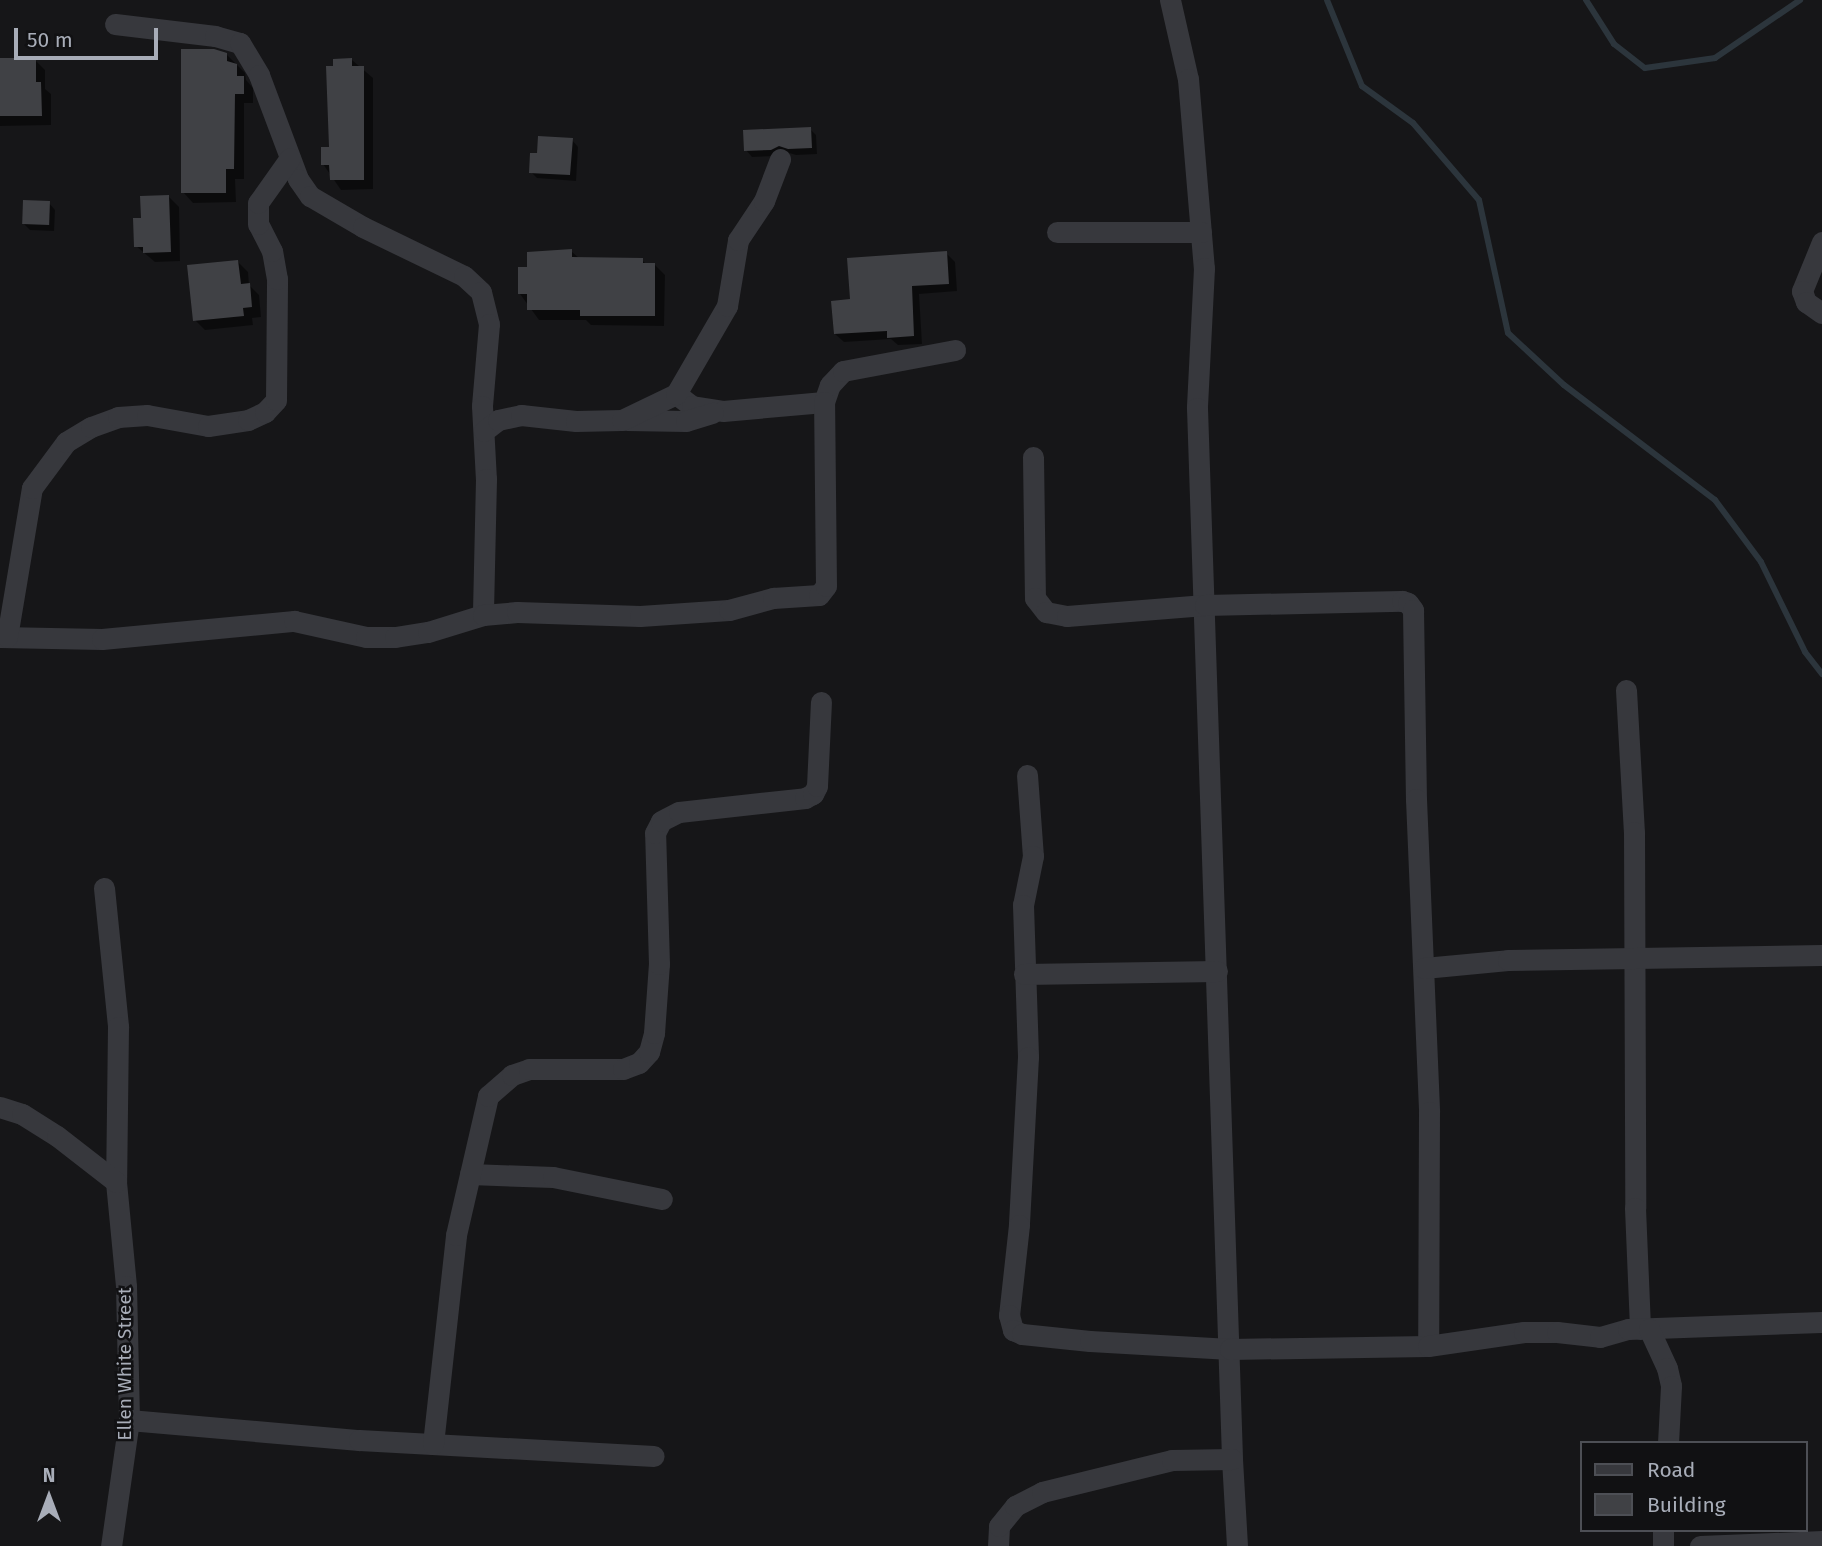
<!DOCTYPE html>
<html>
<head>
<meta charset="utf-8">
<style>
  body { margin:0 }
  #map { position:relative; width:1822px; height:1546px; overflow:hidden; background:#161618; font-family:"Fira Sans",sans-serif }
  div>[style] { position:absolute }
  .shadow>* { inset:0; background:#0007 }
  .stream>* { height:6px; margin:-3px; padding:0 3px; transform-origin:3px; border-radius:3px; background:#2c353c }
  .building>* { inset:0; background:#404145; transform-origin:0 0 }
  .minor>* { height:21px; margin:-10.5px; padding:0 10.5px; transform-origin:10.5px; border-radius:10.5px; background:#37383d }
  span { translate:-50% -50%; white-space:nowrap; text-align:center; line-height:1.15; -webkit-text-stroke:5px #111113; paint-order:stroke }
  .street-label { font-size:19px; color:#a8adb8 }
  .legend { position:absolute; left:1580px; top:1441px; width:228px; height:91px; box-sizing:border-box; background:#111113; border:2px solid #4d4f55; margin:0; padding:9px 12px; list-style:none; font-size:21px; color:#a8adb8 }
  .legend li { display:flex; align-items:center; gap:14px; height:35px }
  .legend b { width:35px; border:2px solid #4d4f55 }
  .north { position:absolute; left:14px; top:1462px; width:70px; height:70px; -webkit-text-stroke:5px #111113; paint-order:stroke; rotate:0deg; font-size:19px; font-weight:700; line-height:28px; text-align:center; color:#a8adb8 }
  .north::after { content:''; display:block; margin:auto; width:24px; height:32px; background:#a8adb8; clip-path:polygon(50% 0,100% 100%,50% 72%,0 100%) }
  .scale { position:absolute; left:14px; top:28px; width:144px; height:32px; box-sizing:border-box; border:4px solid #a8adb8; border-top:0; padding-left:9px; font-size:21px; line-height:24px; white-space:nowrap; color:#a8adb8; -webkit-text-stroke:5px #111113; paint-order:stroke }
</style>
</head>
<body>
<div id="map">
  <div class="shadow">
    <i style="clip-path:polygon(226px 54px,245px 73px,246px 80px,253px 88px,253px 103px,244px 103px,244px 179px,235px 179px,236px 202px,193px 203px,183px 192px)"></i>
    <i style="clip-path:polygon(0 60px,35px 60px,45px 70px,45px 89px,51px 94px,51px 125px,0 126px)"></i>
    <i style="clip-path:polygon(352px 60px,373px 78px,373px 189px,341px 190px,323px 164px,331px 148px,335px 67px)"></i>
    <i style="clip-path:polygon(810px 129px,816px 135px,817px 154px,796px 155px,786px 152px,778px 156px,752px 157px,746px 150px)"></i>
    <i style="clip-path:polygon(572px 140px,578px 147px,576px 181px,537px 178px,531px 172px,538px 155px)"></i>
    <i style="clip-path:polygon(169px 197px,179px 207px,180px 261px,155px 262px,136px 246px)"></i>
    <i style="clip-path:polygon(49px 203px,55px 210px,54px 231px,30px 230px,24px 224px)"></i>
    <i style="clip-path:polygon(571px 251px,580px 259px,642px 260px,647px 265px,655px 265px,665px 275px,664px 326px,591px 325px,586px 320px,539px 320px,520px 294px,529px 268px)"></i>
    <i style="clip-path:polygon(946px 253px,955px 262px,957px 291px,919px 294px,922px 344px,898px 345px,891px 339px,844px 342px,835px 334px,852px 301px)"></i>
    <i style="clip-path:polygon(238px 262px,248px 272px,249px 285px,259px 295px,261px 317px,252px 318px,253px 325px,205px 330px,195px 320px)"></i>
  </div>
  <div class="stream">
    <i style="left:1327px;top:0;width:93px;rotate:67.9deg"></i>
    <i style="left:1362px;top:86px;width:63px;rotate:36deg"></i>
    <i style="left:1413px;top:123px;width:101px;rotate:49.4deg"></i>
    <i style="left:1479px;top:200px;width:136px;rotate:77.7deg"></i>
    <i style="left:1508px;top:333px;width:76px;rotate:42.9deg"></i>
    <i style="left:1564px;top:385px;width:190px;rotate:37.3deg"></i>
    <i style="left:1715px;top:500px;width:77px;rotate:53.4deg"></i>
    <i style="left:1761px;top:562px;width:100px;rotate:63.9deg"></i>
    <i style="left:1805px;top:652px;width:28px;rotate:52deg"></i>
    <i style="left:1586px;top:0;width:52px;rotate:57.5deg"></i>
    <i style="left:1614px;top:44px;width:39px;rotate:38deg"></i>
    <i style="left:1645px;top:68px;width:71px;rotate:-8.1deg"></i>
    <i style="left:1715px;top:58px;width:103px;rotate:-34.3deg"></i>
  </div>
  <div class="building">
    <i style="clip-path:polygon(181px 49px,214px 49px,227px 53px,227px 61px,237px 64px,237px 76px,244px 76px,244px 94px,235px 94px,234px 169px,226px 169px,226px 193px,181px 193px)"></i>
    <i style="clip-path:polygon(0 58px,36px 58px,36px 82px,41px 82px,42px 116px,0 116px)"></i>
    <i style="clip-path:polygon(352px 58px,352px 66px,364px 66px,364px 180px,330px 180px,329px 165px,321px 165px,321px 147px,329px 147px,326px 66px,333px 66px,333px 59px)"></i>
    <i style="clip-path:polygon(811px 127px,812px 148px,788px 149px,779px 146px,771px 150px,744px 151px,743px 130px)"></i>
    <i style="clip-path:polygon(538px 136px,573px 138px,570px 175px,529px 173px,530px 153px,537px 153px)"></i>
    <i style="clip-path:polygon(169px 195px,171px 252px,143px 253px,143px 247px,134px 247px,133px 218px,141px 218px,140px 196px)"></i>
    <i style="left:23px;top:200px;width:27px;height:24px;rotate:2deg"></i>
    <i style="clip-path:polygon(572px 249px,572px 257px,643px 258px,643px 263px,655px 263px,655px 316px,580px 316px,580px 310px,527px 310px,527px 294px,518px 294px,518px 267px,527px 267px,527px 252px)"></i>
    <i style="clip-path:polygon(947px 251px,949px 284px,912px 286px,914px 336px,887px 338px,887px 331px,834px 334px,831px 301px,850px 299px,847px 258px)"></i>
    <i style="clip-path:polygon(238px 260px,241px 284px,250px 283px,252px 307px,243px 308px,244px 316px,193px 321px,187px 265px)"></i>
  </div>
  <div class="minor">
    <i style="left:1170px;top:0;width:81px;rotate:77.2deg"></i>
    <i style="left:1188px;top:79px;width:190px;rotate:85.2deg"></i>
    <i style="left:1204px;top:268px;width:140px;rotate:92.9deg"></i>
    <i style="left:1197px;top:408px;width:1052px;rotate:88.09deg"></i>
    <i style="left:1232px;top:1459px;width:87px;rotate:86.7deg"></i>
    <i style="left:115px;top:24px;width:101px;rotate:6.8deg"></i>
    <i style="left:215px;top:36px;width:26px;rotate:16deg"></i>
    <i style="left:240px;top:43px;width:37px;rotate:59deg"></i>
    <i style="left:259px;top:75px;width:111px;rotate:69.4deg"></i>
    <i style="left:298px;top:179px;width:21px;rotate:55deg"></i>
    <i style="left:310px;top:196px;width:61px;rotate:30.3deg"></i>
    <i style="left:363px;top:227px;width:112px;rotate:25.9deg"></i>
    <i style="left:464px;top:276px;width:23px;rotate:43deg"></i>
    <i style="left:481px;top:292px;width:33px;rotate:76deg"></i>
    <i style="left:489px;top:324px;width:82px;rotate:94.9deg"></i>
    <i style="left:482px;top:406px;width:73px;rotate:86.9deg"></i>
    <i style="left:486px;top:479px;width:136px;rotate:91.3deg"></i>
    <i style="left:1057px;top:232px;width:144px"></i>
    <i style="left:1822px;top:242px;width:53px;rotate:112.2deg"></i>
    <i style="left:1802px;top:291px;width:12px;rotate:70deg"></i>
    <i style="left:1806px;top:302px;width:19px;rotate:35deg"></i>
    <i style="left:676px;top:394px;width:20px;rotate:37deg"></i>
    <i style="left:692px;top:406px;width:31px;rotate:9deg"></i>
    <i style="left:723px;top:411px;width:101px;rotate:-5.1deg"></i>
    <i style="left:824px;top:402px;width:18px;rotate:-71deg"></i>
    <i style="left:830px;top:385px;width:19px;rotate:-47deg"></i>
    <i style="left:843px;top:371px;width:114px;rotate:-10.6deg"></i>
    <i style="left:627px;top:420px;width:59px;rotate:1deg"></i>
    <i style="left:686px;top:421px;width:28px;rotate:-17deg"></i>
    <i style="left:484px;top:431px;width:18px;rotate:-38deg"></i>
    <i style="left:498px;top:420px;width:24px;rotate:-12deg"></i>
    <i style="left:521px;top:415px;width:55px;rotate:6.2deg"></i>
    <i style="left:576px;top:421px;width:46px;rotate:-1.2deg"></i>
    <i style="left:622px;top:420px;width:60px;rotate:-25.7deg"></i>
    <i style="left:676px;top:394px;width:102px;rotate:-59.9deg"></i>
    <i style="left:727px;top:306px;width:67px;rotate:-80.5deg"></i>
    <i style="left:738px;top:240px;width:47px;rotate:-56.3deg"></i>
    <i style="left:764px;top:201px;width:45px;rotate:-69.1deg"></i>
    <i style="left:1033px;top:457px;width:141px;rotate:89.2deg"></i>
    <i style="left:1035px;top:598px;width:18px;rotate:52deg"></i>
    <i style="left:1046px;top:612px;width:21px;rotate:11deg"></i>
    <i style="left:1067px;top:616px;width:138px;rotate:-4.6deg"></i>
    <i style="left:1205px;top:605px;width:197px;rotate:-1.2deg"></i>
    <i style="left:1402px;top:601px;width:6px;rotate:18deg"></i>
    <i style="left:1408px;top:603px;width:9px;rotate:54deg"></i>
    <i style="left:1413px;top:610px;width:189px;rotate:89.1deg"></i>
    <i style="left:1416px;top:799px;width:313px;rotate:87.6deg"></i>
    <i style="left:1429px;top:1112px;width:234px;rotate:90.2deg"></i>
    <i style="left:0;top:637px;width:102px;rotate:1.1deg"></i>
    <i style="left:102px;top:639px;width:193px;rotate:-5.4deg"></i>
    <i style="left:294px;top:621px;width:74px;rotate:12.5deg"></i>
    <i style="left:366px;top:637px;width:29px"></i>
    <i style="left:395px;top:637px;width:33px;rotate:-9deg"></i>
    <i style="left:428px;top:632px;width:58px;rotate:-17.2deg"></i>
    <i style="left:483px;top:615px;width:34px;rotate:-5deg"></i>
    <i style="left:517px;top:612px;width:123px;rotate:1.9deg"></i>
    <i style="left:640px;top:616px;width:89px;rotate:-3.9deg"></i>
    <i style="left:729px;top:610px;width:46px;rotate:-15.3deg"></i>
    <i style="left:773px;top:598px;width:46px;rotate:-3.7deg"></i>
    <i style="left:819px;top:595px;width:11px;rotate:-52deg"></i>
    <i style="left:826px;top:586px;width:184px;rotate:-90.6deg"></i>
    <i style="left:7px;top:637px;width:151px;rotate:-80.5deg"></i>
    <i style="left:32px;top:488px;width:57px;rotate:-53.5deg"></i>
    <i style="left:66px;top:442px;width:29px;rotate:-31deg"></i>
    <i style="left:91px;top:427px;width:29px;rotate:-20deg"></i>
    <i style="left:118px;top:417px;width:29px;rotate:-4deg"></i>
    <i style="left:147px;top:415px;width:62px;rotate:10.2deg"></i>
    <i style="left:208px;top:426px;width:40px;rotate:-8.5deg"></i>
    <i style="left:248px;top:420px;width:19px;rotate:-25deg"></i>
    <i style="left:265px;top:412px;width:16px;rotate:-47deg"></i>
    <i style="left:276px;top:400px;width:121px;rotate:-89.5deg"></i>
    <i style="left:277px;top:279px;width:28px;rotate:-100deg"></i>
    <i style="left:272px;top:251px;width:30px;rotate:-117deg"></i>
    <i style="left:258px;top:224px;width:21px;rotate:-90deg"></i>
    <i style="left:258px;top:203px;width:55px;rotate:-54.6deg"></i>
    <i style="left:1626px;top:690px;width:142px;rotate:86.8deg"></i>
    <i style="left:1634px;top:832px;width:376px;rotate:89.8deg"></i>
    <i style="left:1635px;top:1208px;width:121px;rotate:87.6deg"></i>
    <i style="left:1027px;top:775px;width:81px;rotate:85.8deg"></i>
    <i style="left:1033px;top:856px;width:50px;rotate:101.5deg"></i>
    <i style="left:1023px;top:905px;width:152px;rotate:88.1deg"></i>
    <i style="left:1028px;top:1057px;width:168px;rotate:93.1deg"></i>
    <i style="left:1019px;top:1225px;width:91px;rotate:96.3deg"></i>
    <i style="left:1009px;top:1315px;width:16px;rotate:75deg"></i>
    <i style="left:1013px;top:1330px;width:10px;rotate:24deg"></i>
    <i style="left:1022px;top:1334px;width:68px;rotate:5.9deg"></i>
    <i style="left:1090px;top:1341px;width:140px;rotate:3.3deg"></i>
    <i style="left:1230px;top:1349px;width:198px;rotate:-0.9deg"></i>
    <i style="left:1428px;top:1346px;width:97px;rotate:-8.3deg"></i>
    <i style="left:1524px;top:1332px;width:33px"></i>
    <i style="left:1557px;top:1332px;width:43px;rotate:6.6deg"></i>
    <i style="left:1600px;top:1337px;width:29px;rotate:-16deg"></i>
    <i style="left:1628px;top:1329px;width:194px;rotate:-2.1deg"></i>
    <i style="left:104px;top:888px;width:140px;rotate:84.2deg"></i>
    <i style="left:118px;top:1027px;width:155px;rotate:90.7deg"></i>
    <i style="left:116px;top:1182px;width:104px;rotate:84.5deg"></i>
    <i style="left:126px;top:1286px;width:134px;rotate:88.7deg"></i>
    <i style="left:129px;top:1420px;width:127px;rotate:98.1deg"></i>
    <i style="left:1424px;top:968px;width:84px;rotate:-5.4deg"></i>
    <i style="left:1508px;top:960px;width:314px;rotate:-0.9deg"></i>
    <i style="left:1024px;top:974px;width:193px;rotate:-0.9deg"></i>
    <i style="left:0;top:1107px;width:23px;rotate:18deg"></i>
    <i style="left:22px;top:1114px;width:41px;rotate:32.2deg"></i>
    <i style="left:57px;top:1136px;width:75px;rotate:37.9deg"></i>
    <i style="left:470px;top:1174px;width:83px;rotate:2.1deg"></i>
    <i style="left:553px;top:1177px;width:111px;rotate:11.4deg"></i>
    <i style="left:1649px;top:1329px;width:43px;rotate:65.2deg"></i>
    <i style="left:1667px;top:1368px;width:18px;rotate:77deg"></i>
    <i style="left:1671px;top:1386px;width:57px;rotate:93deg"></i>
    <i style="left:129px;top:1420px;width:231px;rotate:5deg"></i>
    <i style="left:359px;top:1440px;width:295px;rotate:3.1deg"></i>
    <i style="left:433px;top:1444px;width:210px;rotate:-83.7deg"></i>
    <i style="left:456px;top:1235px;width:143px;rotate:-77deg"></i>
    <i style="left:488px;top:1096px;width:32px;rotate:-41deg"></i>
    <i style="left:512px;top:1075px;width:18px;rotate:-19deg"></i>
    <i style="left:529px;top:1069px;width:94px"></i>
    <i style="left:623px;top:1069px;width:17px;rotate:-21deg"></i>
    <i style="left:639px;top:1063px;width:15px;rotate:-48deg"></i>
    <i style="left:649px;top:1052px;width:20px;rotate:-75deg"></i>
    <i style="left:654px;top:1033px;width:69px;rotate:-85.9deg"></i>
    <i style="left:659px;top:964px;width:131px;rotate:-91.7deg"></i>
    <i style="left:655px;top:833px;width:13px;rotate:-63deg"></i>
    <i style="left:661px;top:821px;width:20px;rotate:-27deg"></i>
    <i style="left:679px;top:812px;width:127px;rotate:-6.3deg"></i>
    <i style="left:805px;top:798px;width:9px;rotate:-27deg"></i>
    <i style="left:813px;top:794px;width:9px;rotate:-63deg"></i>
    <i style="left:817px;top:786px;width:84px;rotate:-87.3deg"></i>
    <i style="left:998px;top:1546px;width:20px;rotate:-87deg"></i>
    <i style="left:999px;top:1526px;width:26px;rotate:-51deg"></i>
    <i style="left:1015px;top:1506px;width:30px;rotate:-27deg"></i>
    <i style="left:1042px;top:1492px;width:134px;rotate:-13.8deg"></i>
    <i style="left:1172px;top:1460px;width:60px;rotate:-1deg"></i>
    <i style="left:1663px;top:1546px;width:16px;rotate:-90deg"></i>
    <i style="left:1700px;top:1546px;width:122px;rotate:-2.3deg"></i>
  </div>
  <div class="street-label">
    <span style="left:125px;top:1364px;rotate:-90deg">Ellen White Street</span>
  </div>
  <ul class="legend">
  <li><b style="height:9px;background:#37383d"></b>Road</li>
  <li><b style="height:19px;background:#404145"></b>Building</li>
  </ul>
  <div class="north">N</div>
  <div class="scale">50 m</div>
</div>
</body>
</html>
